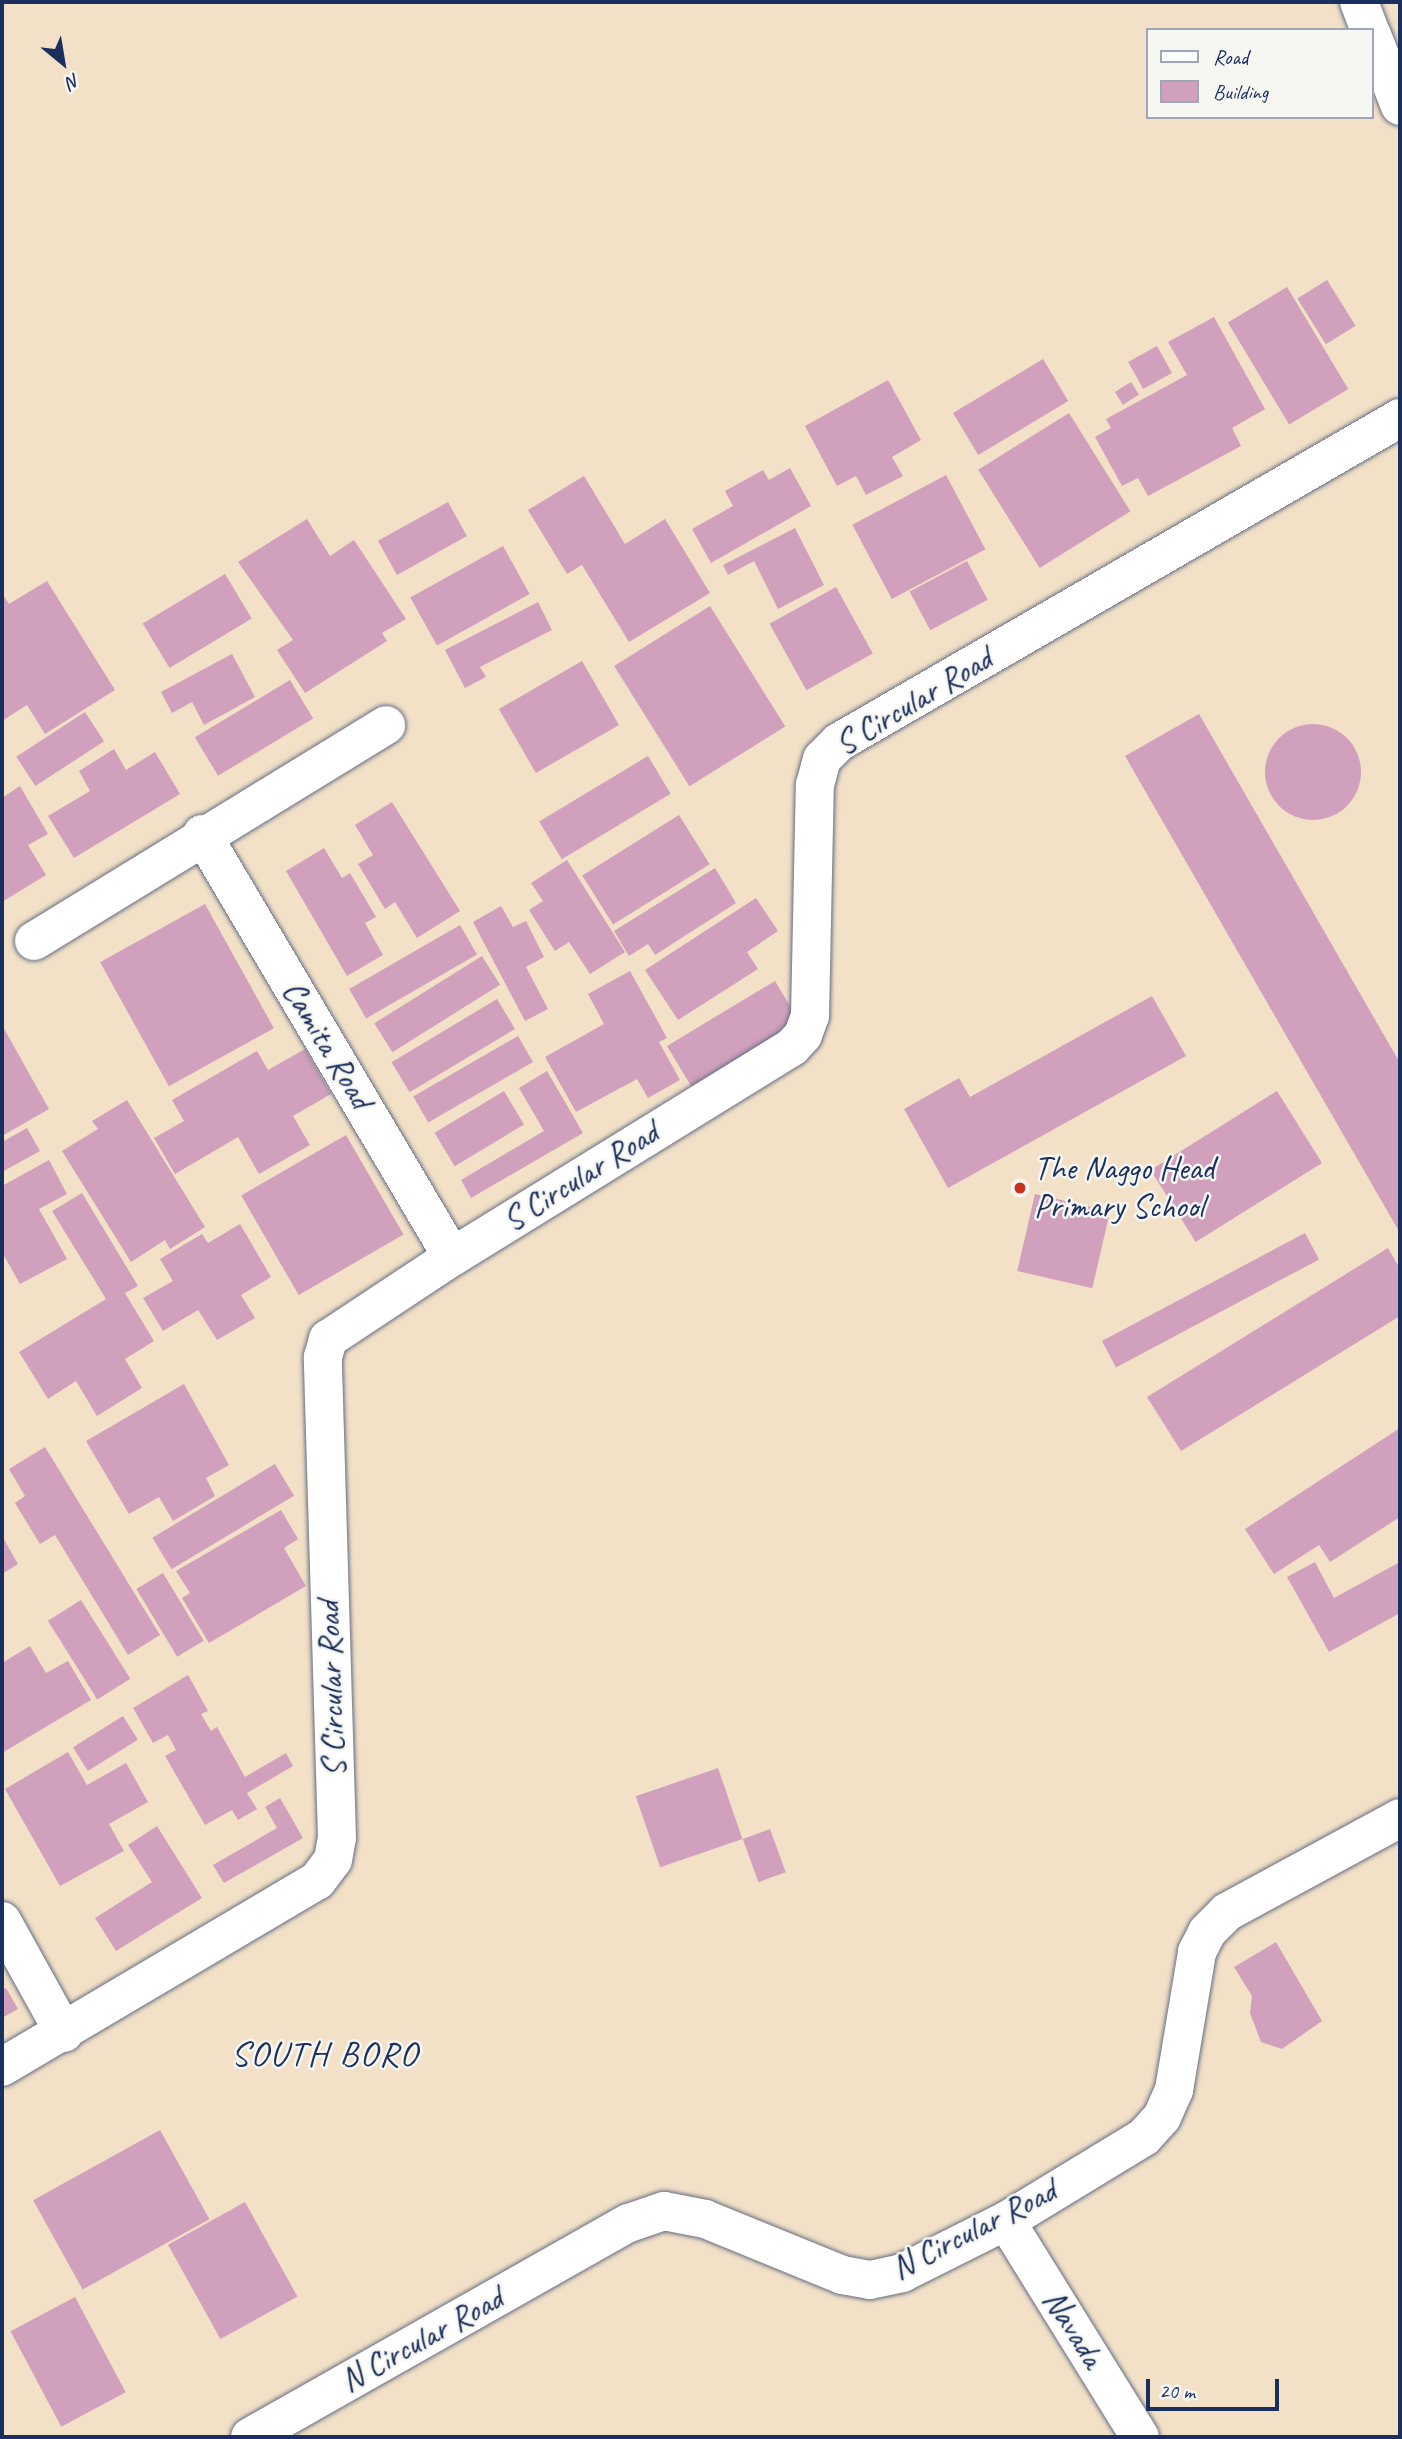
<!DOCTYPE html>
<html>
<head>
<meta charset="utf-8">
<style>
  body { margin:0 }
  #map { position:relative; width:1402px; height:2439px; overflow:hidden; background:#f2e1c7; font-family:Caveat,sans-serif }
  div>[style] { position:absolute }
  .building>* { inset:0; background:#d0a0bd; transform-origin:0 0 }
  .round { border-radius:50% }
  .roads { filter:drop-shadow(0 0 2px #666d83) drop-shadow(0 0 2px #666d83) }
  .minor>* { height:38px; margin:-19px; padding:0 19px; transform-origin:19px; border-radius:19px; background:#fff }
  .dots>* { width:19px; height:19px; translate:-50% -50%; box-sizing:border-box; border:4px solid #f6f6f2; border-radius:50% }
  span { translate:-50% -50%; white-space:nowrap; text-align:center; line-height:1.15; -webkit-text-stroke:5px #f6f6f2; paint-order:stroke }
  .street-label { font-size:33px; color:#1b2f5e }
  .poi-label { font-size:33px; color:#1b2f5e }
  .left { translate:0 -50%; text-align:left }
  .neighbourhood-label { font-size:35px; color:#1b2f5e; letter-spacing:2px }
  .frame { position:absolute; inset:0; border:4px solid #1b2f5e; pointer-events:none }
  .legend { position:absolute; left:1146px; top:28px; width:228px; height:91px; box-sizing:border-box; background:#f6f6f2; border:2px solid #9ea6b7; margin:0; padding:9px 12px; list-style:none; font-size:21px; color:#1b2f5e }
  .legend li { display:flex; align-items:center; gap:14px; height:35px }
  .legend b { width:35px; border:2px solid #9ea6b7 }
  .north { position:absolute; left:28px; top:28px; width:70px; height:70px; -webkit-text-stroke:5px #f6f6f2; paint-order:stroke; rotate:150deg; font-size:19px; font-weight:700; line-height:28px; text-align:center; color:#1b2f5e }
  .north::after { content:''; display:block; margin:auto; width:24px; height:32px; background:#1b2f5e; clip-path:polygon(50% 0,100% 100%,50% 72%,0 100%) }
  .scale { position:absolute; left:1146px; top:2379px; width:133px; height:32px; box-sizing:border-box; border:4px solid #1b2f5e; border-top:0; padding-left:9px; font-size:21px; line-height:24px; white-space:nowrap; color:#1b2f5e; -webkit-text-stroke:5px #f6f6f2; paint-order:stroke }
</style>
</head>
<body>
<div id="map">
  <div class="building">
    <i style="left:1327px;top:280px;width:54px;height:35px;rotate:58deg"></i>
    <i style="left:1287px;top:287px;width:119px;height:69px;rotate:59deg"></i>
    <i style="clip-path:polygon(1214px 317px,1265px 409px,1232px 428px,1241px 446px,1148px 496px,1138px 478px,1122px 486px,1095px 437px,1111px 428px,1106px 419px,1187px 375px,1168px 342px)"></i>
    <i style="left:1157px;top:346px;width:31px;height:33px;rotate:61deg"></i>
    <i style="left:1043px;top:359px;width:49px;height:105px;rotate:59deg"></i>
    <i style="clip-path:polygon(888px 380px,921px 440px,892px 457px,903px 476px,866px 495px,856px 476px,837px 486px,805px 426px)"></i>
    <i style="left:1131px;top:382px;width:15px;height:19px;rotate:58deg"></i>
    <i style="left:1069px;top:413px;width:116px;height:107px;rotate:58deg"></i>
    <i style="clip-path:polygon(790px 468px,811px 506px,711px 563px,692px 529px,733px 506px,725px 491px,763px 470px,769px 480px)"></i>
    <i style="left:946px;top:475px;width:84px;height:106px;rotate:62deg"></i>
    <i style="clip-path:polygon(584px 476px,625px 544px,665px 519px,710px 593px,629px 642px,582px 565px,567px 574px,528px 510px)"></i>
    <i style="left:448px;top:502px;width:39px;height:80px;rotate:61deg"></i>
    <i style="clip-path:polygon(307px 519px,330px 556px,354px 540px,406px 619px,382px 633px,387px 641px,305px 693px,277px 650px,293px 640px,238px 562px)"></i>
    <i style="clip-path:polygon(795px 528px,824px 585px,778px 609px,754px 561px,728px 575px,723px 565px)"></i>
    <i style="left:503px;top:546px;width:55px;height:106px;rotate:61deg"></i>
    <i style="left:967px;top:561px;width:44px;height:65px;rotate:62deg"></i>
    <i style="left:225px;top:574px;width:52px;height:96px;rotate:59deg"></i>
    <i style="clip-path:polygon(47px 581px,115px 690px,45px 734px,27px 705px,2px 721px,2px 593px,9px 604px)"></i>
    <i style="left:836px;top:587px;width:76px;height:76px;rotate:61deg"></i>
    <i style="clip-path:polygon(538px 602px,552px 630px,480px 667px,486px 677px,465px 688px,445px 650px)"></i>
    <i style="left:710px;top:606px;width:142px;height:113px;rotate:58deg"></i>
    <i style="clip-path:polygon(232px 654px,255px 697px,204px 725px,192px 702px,172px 713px,161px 692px)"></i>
    <i style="left:582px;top:661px;width:74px;height:96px;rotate:60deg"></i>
    <i style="left:290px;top:680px;width:45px;height:111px;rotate:59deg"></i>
    <i style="left:85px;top:712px;width:35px;height:82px;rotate:57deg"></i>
    <i style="clip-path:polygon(1199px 714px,1400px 1063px,1400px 1233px,1125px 756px)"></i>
    <i class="round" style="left:1265px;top:724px;width:96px;height:96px"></i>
    <i style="clip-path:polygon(114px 749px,126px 770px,155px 752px,180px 794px,74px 858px,48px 816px,90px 791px,79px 771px)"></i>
    <i style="left:648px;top:756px;width:44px;height:127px;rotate:59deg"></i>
    <i style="clip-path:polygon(20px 786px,48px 834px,28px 845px,46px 875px,2px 902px,2px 798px)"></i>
    <i style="clip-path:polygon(392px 802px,460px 911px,417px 938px,395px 902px,385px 909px,358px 864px,373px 855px,355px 825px)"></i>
    <i style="left:679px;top:815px;width:58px;height:114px;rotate:58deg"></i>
    <i style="clip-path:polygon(324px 848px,342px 878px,350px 873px,376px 917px,365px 923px,383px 955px,347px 976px,286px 871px)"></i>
    <i style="clip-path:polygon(567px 860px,625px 952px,590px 974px,569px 942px,555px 951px,529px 910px,543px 901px,531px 883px)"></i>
    <i style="clip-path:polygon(715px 868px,736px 903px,655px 955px,648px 944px,629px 956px,614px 931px)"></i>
    <i style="clip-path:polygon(756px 898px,778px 931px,747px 952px,758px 969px,678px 1020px,645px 970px)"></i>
    <i style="left:205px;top:904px;width:142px;height:120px;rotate:61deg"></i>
    <i style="clip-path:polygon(501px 906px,513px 927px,526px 921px,544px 957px,526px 967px,548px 1009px,525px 1021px,473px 922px)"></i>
    <i style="left:460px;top:925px;width:34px;height:128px;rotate:60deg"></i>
    <i style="left:482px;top:956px;width:34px;height:127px;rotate:58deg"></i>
    <i style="clip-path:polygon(630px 971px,667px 1038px,659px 1042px,680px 1080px,648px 1098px,637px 1079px,576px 1112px,545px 1057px,604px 1024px,588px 994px)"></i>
    <i style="left:775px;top:981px;width:47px;height:126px;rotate:59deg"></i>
    <i style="clip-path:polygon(1152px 996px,1186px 1056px,948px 1188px,904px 1109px,959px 1078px,970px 1097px)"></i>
    <i style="left:497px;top:999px;width:35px;height:123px;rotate:59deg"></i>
    <i style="clip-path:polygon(2px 1025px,49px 1109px,2px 1136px)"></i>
    <i style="left:518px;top:1036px;width:30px;height:121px;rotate:60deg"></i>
    <i style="clip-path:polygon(305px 1049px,331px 1094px,293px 1116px,310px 1145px,259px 1174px,238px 1137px,175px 1174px,154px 1138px,184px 1121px,172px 1100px,257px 1051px,268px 1070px)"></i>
    <i style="clip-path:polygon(547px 1071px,583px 1133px,471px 1198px,461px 1180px,544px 1131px,519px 1088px)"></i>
    <i style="left:504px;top:1091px;width:39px;height:81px;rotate:59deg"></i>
    <i style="left:1277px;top:1091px;width:85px;height:149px;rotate:58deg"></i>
    <i style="clip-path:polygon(127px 1100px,205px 1227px,170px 1249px,165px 1240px,131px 1262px,62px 1151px,98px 1129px,92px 1121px)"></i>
    <i style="clip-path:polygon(27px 1128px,40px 1151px,2px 1172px,2px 1142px)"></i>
    <i style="left:346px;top:1135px;width:115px;height:121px;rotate:60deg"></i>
    <i style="clip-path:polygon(49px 1160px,67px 1194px,39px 1209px,67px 1259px,20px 1284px,2px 1252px,2px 1186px)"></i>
    <i style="clip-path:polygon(82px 1193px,138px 1286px,125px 1293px,154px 1341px,125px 1359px,142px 1388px,97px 1416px,76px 1381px,48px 1399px,19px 1352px,106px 1299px,52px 1211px)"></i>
    <i style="left:1035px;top:1194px;width:77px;height:79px;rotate:13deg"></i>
    <i style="clip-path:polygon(240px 1224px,271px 1277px,241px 1295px,255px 1318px,217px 1340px,198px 1310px,163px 1331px,143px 1298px,173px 1281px,160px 1259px,202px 1234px,208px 1243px)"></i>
    <i style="left:1305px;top:1233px;width:30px;height:230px;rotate:62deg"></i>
    <i style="clip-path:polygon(1388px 1248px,1400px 1269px,1400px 1316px,1181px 1451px,1147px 1397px)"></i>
    <i style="clip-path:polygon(184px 1384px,229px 1465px,206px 1478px,215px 1496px,173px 1521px,159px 1497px,129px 1514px,86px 1441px)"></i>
    <i style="clip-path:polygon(1400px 1428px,1400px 1517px,1330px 1562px,1319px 1545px,1274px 1574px,1245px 1529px)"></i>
    <i style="clip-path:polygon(45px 1447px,160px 1635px,128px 1655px,55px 1535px,40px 1544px,15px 1503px,25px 1496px,9px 1469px)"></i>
    <i style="left:275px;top:1464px;width:37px;height:143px;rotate:59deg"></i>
    <i style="clip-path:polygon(281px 1510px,298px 1539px,284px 1548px,306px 1586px,209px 1643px,182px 1598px,190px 1593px,176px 1571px)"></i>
    <i style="clip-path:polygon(2px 1536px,18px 1564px,2px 1574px)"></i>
    <i style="clip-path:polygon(1315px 1562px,1334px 1598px,1400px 1562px,1400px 1613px,1329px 1652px,1287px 1577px)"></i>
    <i style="left:163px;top:1573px;width:79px;height:31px;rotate:59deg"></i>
    <i style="left:81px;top:1600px;width:93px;height:39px;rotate:58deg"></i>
    <i style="clip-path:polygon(30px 1646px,46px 1673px,68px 1661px,91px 1700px,2px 1753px,2px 1663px)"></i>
    <i style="clip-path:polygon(188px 1675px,208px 1711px,201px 1714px,211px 1731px,217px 1727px,245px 1777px,286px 1753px,293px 1766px,247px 1793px,257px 1809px,238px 1820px,232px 1810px,205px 1825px,165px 1756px,176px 1750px,168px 1735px,153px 1743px,133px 1708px)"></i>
    <i style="left:123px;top:1716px;width:28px;height:59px;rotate:58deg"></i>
    <i style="clip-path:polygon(68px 1752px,87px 1785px,126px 1763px,148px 1802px,109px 1824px,124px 1851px,60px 1886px,5px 1789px)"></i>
    <i style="left:718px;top:1768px;width:75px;height:87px;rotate:71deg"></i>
    <i style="clip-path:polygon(280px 1798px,303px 1838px,224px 1883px,213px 1865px,277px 1828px,265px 1807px)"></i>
    <i style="clip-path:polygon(157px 1826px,202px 1898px,116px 1951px,95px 1918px,152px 1882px,128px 1845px)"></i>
    <i style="left:770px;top:1829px;width:46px;height:29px;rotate:70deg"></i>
    <i style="clip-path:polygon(1276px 1942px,1322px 2021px,1282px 2049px,1261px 2042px,1250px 2013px,1252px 1996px,1234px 1967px)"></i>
    <i style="clip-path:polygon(6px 1988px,18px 2009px,2px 2018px,2px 1990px)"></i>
    <i style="left:160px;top:2130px;width:102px;height:145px;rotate:61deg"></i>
    <i style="left:245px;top:2202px;width:108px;height:88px;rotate:61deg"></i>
    <i style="left:75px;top:2297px;width:108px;height:73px;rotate:62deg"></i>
  </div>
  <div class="roads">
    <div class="minor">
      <i style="left:1359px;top:2px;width:30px;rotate:69deg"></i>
      <i style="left:1372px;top:35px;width:76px;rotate:68.5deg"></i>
      <i style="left:202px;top:834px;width:491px;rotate:59.4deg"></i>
      <i style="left:34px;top:941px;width:413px;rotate:-31.5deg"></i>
      <i style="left:2px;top:1921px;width:128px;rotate:61deg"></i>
      <i style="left:2px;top:2067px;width:366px;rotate:-30.6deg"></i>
      <i style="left:317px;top:1881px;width:26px;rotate:-53deg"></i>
      <i style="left:333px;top:1860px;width:22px;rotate:-80deg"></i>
      <i style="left:337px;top:1838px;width:481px;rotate:-91.7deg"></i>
      <i style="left:323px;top:1357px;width:19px;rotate:-74deg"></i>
      <i style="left:328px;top:1339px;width:149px;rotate:-33.5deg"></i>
      <i style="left:452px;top:1257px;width:400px;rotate:-31.7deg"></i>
      <i style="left:792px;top:1047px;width:16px;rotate:-47deg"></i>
      <i style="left:803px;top:1035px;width:20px;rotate:-70deg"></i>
      <i style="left:810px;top:1016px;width:231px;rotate:-88.8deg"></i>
      <i style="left:815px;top:785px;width:27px;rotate:-75deg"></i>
      <i style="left:822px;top:759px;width:24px;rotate:-45deg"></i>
      <i style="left:839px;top:742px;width:648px;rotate:-30.01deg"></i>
      <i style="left:1006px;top:2221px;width:254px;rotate:58.2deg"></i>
      <i style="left:250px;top:2437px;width:435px;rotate:-29.5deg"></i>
      <i style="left:629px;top:2223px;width:37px;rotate:-19deg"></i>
      <i style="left:664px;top:2211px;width:42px;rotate:11deg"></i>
      <i style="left:705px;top:2219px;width:148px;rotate:22.2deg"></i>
      <i style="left:842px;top:2275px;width:28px;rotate:10deg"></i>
      <i style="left:870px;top:2280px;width:33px;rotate:-12deg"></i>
      <i style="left:902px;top:2273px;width:116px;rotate:-26.6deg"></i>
      <i style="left:1006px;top:2221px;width:162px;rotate:-31.3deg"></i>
      <i style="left:1144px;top:2137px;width:27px;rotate:-48deg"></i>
      <i style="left:1162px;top:2117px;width:30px;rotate:-66deg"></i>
      <i style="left:1174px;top:2090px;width:140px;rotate:-80.5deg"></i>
      <i style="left:1197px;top:1952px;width:22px;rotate:-63deg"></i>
      <i style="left:1207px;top:1932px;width:28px;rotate:-45deg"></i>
      <i style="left:1227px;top:1912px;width:197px;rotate:-28.5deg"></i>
    </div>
  </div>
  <div class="dots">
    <i style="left:1020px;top:1188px;background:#c8321e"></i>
  </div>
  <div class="street-label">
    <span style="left:914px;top:702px;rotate:-31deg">S Circular Road</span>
    <span style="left:327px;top:1045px;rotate:59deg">Camita Road</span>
    <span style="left:581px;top:1177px;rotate:-32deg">S Circular Road</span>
    <span style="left:332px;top:1689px;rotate:-92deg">S Circular Road</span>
    <span style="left:974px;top:2230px;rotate:-27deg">N Circular Road</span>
    <span style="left:1073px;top:2329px;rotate:58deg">Navada</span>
    <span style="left:422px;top:2340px;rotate:-29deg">N Circular Road</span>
  </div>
  <div class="poi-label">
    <span class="left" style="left:1034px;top:1188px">The Naggo Head<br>Primary School</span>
  </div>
  <div class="neighbourhood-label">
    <span style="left:325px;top:2054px">SOUTH BORO</span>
  </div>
  <div class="frame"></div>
  <ul class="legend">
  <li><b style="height:9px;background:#fff"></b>Road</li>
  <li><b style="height:19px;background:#d0a0bd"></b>Building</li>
  </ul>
  <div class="north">N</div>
  <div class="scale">20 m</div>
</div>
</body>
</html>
